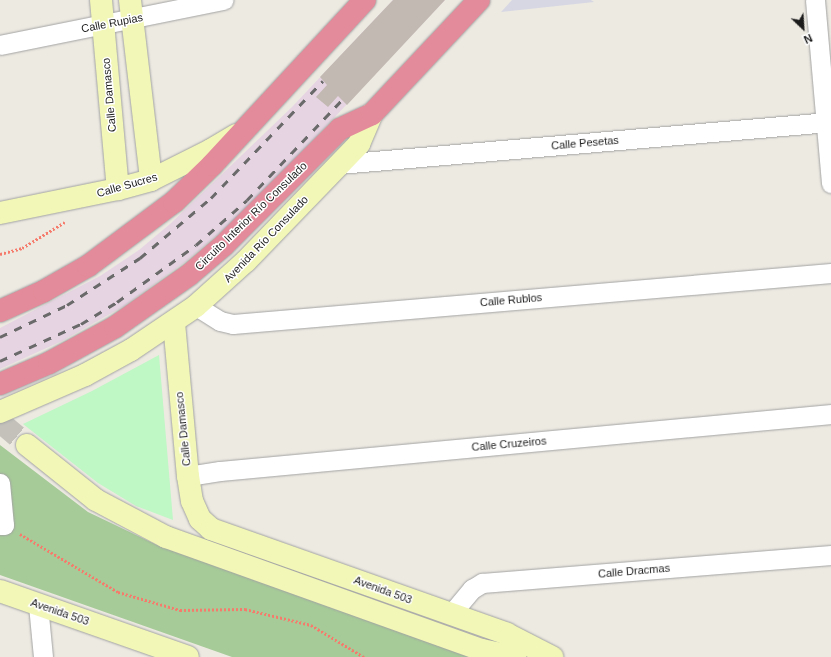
<!DOCTYPE html>
<html>
<head>
<meta charset="utf-8">
<style>
  body { margin:0 }
  #map { position:relative; width:831px; height:657px; overflow:hidden; background:#edeae2; font-family:Helvetica,sans-serif }
  div>[style] { position:absolute }
  .industrial>* { inset:0; background:#e6d4e3 }
  .forest>* { inset:0; background:#a6cb98 }
  .park>* { inset:0; background:#bff7c5 }
  .plaza>* { inset:0; background:#d7d7e3 }
  .building>* { inset:0; background:#c2b9b2 }
  .secondary-tunnel>* { height:22px; margin-top:-11px; transform-origin:0; background:repeating-linear-gradient(90deg,#c3c1ba 0 22px,transparent 0 33px) }
  .path>* { height:2.5px; margin-top:-1.25px; transform-origin:0; background:repeating-linear-gradient(90deg,#f57c6c 0 2px,transparent 0 4px) }
  .roads { filter:drop-shadow(0 0 1px #a3a3a3) drop-shadow(0 0 1px #a3a3a3) }
  .street>* { height:19px; margin:-9.5px; padding:0 9.5px; transform-origin:9.5px; border-radius:9.5px; background:#fff }
  .secondary>* { height:22px; margin:-11px; padding:0 11px; transform-origin:11px; border-radius:11px; background:#f2f7b7 }
  .highway>* { height:22px; margin:-11px; padding:0 11px; transform-origin:11px; border-radius:11px; background:#e38b9a }
  .rail>* { height:3px; margin-top:-1.5px; transform-origin:0; background:repeating-linear-gradient(90deg,#6a6a6a 0 8px,transparent 0 16px) }
  span { translate:-50% -50%; white-space:nowrap; text-align:center; line-height:1.15; -webkit-text-stroke:3px #fff; paint-order:stroke }
  .street-label { font-size:11px; color:#1c1c1c }
  .north { position:absolute; left:783px; top:8px; width:40px; height:40px; -webkit-text-stroke:3px #fff; paint-order:stroke; rotate:155deg; font-size:11px; font-weight:700; line-height:16px; text-align:center; color:#1c1c1c }
  .north::after { content:''; display:block; margin:auto; width:14px; height:18px; background:#1c1c1c; clip-path:polygon(50% 0,100% 100%,50% 72%,0 100%) }
</style>
</head>
<body>
<div id="map">
  <div class="industrial">
    <i style="clip-path:polygon(393px 0,445px 0,248px 209px,185px 262px,124px 306px,62px 341px,0 369px,0 328px,100px 276px,139px 250px,170px 224px,292px 107px)"></i>
  </div>
  <div class="forest">
    <i style="clip-path:polygon(0 445px,88px 512px,157px 545px,492px 657px,232px 657px,0 575px)"></i>
  </div>
  <div class="park">
    <i style="clip-path:polygon(159px 355px,173px 520px,136px 506px,98px 483px,23px 424px,92px 391px)"></i>
  </div>
  <div class="plaza">
    <i style="clip-path:polygon(512px 0,591px 0,594px 2px,501px 12px)"></i>
  </div>
  <div class="building">
    <i style="clip-path:polygon(393px 0,445px 0,347px 105px,338px 96px,328px 107px,316px 97px,327px 85px,320px 77px)"></i>
  </div>
  <div class="secondary-tunnel">
    <i style="left:0;top:422px;width:35px;rotate:40deg"></i>
  </div>
  <div class="path">
    <i style="left:0;top:254px;width:23px;rotate:-15deg"></i>
    <i style="left:22px;top:248px;width:50px;rotate:-31.2deg"></i>
    <i style="left:20px;top:534px;width:114px;rotate:30.6deg"></i>
    <i style="left:118px;top:592px;width:65px;rotate:16.2deg"></i>
    <i style="left:180px;top:610px;width:65px;rotate:-0.9deg"></i>
    <i style="left:245px;top:609px;width:68px;rotate:13.6deg"></i>
    <i style="left:311px;top:625px;width:62px;rotate:31.1deg"></i>
  </div>
  <div class="roads">
    <div class="street">
      <i style="left:815px;top:0;width:184px;rotate:85deg"></i>
      <i style="left:0;top:45px;width:228px;rotate:-11.4deg"></i>
      <i style="left:339px;top:164px;width:494px;rotate:-4.9deg"></i>
      <i style="left:196px;top:306px;width:28px;rotate:32deg"></i>
      <i style="left:220px;top:321px;width:13px;rotate:13deg"></i>
      <i style="left:233px;top:324px;width:600px;rotate:-4.87deg"></i>
      <i style="left:188px;top:476px;width:32px;rotate:-9deg"></i>
      <i style="left:220px;top:471px;width:614px;rotate:-5.33deg"></i>
      <i style="left:0;top:483px;width:42px;rotate:84.6deg"></i>
      <i style="left:4px;top:525px;width:4px;rotate:180deg"></i>
      <i style="left:38px;top:605px;width:52px;rotate:84.5deg"></i>
      <i style="left:451px;top:614px;width:33px;rotate:-50deg"></i>
      <i style="left:472px;top:589px;width:12px;rotate:-31deg"></i>
      <i style="left:482px;top:583px;width:350px;rotate:-4.6deg"></i>
    </div>
    <div class="secondary">
      <i style="left:101px;top:0;width:190px;rotate:84.9deg"></i>
      <i style="left:130px;top:0;width:181px;rotate:83.3deg"></i>
      <i style="left:0;top:213px;width:120px;rotate:-11.5deg"></i>
      <i style="left:118px;top:189px;width:34px;rotate:-15deg"></i>
      <i style="left:151px;top:180px;width:67px;rotate:-26.6deg"></i>
      <i style="left:211px;top:150px;width:29px;rotate:-31deg"></i>
      <i style="left:174px;top:323px;width:154px;rotate:84.8deg"></i>
      <i style="left:188px;top:476px;width:25px;rotate:81deg"></i>
      <i style="left:192px;top:501px;width:20px;rotate:66deg"></i>
      <i style="left:200px;top:519px;width:15px;rotate:42deg"></i>
      <i style="left:211px;top:529px;width:314px;rotate:19.5deg"></i>
      <i style="left:507px;top:634px;width:51px;rotate:27.1deg"></i>
      <i style="left:0;top:412px;width:93px;rotate:-23.5deg"></i>
      <i style="left:85px;top:375px;width:52px;rotate:-28.5deg"></i>
      <i style="left:131px;top:350px;width:78px;rotate:-34.1deg"></i>
      <i style="left:196px;top:306px;width:67px;rotate:-42deg"></i>
      <i style="left:246px;top:261px;width:163px;rotate:-46deg"></i>
      <i style="left:359px;top:144px;width:33px;rotate:-67deg"></i>
      <i style="left:27px;top:445px;width:88px;rotate:38.6deg"></i>
      <i style="left:96px;top:500px;width:79px;rotate:27.9deg"></i>
      <i style="left:166px;top:537px;width:336px;rotate:19.7deg"></i>
      <i style="left:482px;top:650px;width:34px;rotate:12deg"></i>
      <i style="left:0;top:591px;width:199px;rotate:19.3deg"></i>
    </div>
    <div class="highway">
      <i style="left:0;top:311px;width:48px;rotate:-24.4deg"></i>
      <i style="left:44px;top:291px;width:51px;rotate:-29.6deg"></i>
      <i style="left:88px;top:266px;width:107px;rotate:-36.7deg"></i>
      <i style="left:174px;top:202px;width:53px;rotate:-44.2deg"></i>
      <i style="left:212px;top:165px;width:225px;rotate:-47.2deg"></i>
      <i style="left:0;top:384px;width:53px;rotate:-23.2deg"></i>
      <i style="left:49px;top:363px;width:75px;rotate:-28.6deg"></i>
      <i style="left:115px;top:327px;width:90px;rotate:-35.1deg"></i>
      <i style="left:189px;top:275px;width:46px;rotate:-40.6deg"></i>
      <i style="left:224px;top:245px;width:164px;rotate:-45deg"></i>
      <i style="left:340px;top:129px;width:35px;rotate:-25deg"></i>
      <i style="left:372px;top:114px;width:156px;rotate:-46.8deg"></i>
    </div>
  </div>
  <div class="rail">
    <i style="left:0;top:337px;width:74px;rotate:-25.5deg"></i>
    <i style="left:67px;top:305px;width:87px;rotate:-32.8deg"></i>
    <i style="left:140px;top:258px;width:93px;rotate:-40.2deg"></i>
    <i style="left:211px;top:198px;width:162px;rotate:-46.3deg"></i>
    <i style="left:0;top:361px;width:89px;rotate:-24.6deg"></i>
    <i style="left:81px;top:324px;width:42px;rotate:-31.4deg"></i>
    <i style="left:117px;top:302px;width:97px;rotate:-35.8deg"></i>
    <i style="left:196px;top:245px;width:68px;rotate:-41.4deg"></i>
    <i style="left:247px;top:200px;width:138px;rotate:-46.5deg"></i>
  </div>
  <div class="street-label">
    <span style="left:112px;top:23px;rotate:-11deg">Calle Rupias</span>
    <span style="left:109px;top:95px;rotate:-95deg">Calle Damasco</span>
    <span style="left:585px;top:143px;rotate:-5deg">Calle Pesetas</span>
    <span style="left:127px;top:185px;rotate:-16deg">Calle Sucres</span>
    <span style="left:251px;top:216px;rotate:-44deg">Circuito Interior Río Consulado</span>
    <span style="left:266px;top:239px;rotate:-46deg">Avenida Río Consulado</span>
    <span style="left:511px;top:300px;rotate:-5deg">Calle Rublos</span>
    <span style="left:183px;top:429px;rotate:-96deg">Calle Damasco</span>
    <span style="left:509px;top:444px;rotate:-5deg">Calle Cruzeiros</span>
    <span style="left:634px;top:571px;rotate:-5deg">Calle Dracmas</span>
    <span style="left:383px;top:590px;rotate:20deg">Avenida 503</span>
    <span style="left:60px;top:612px;rotate:19deg">Avenida 503</span>
  </div>
  <div class="north">N</div>
</div>
</body>
</html>
